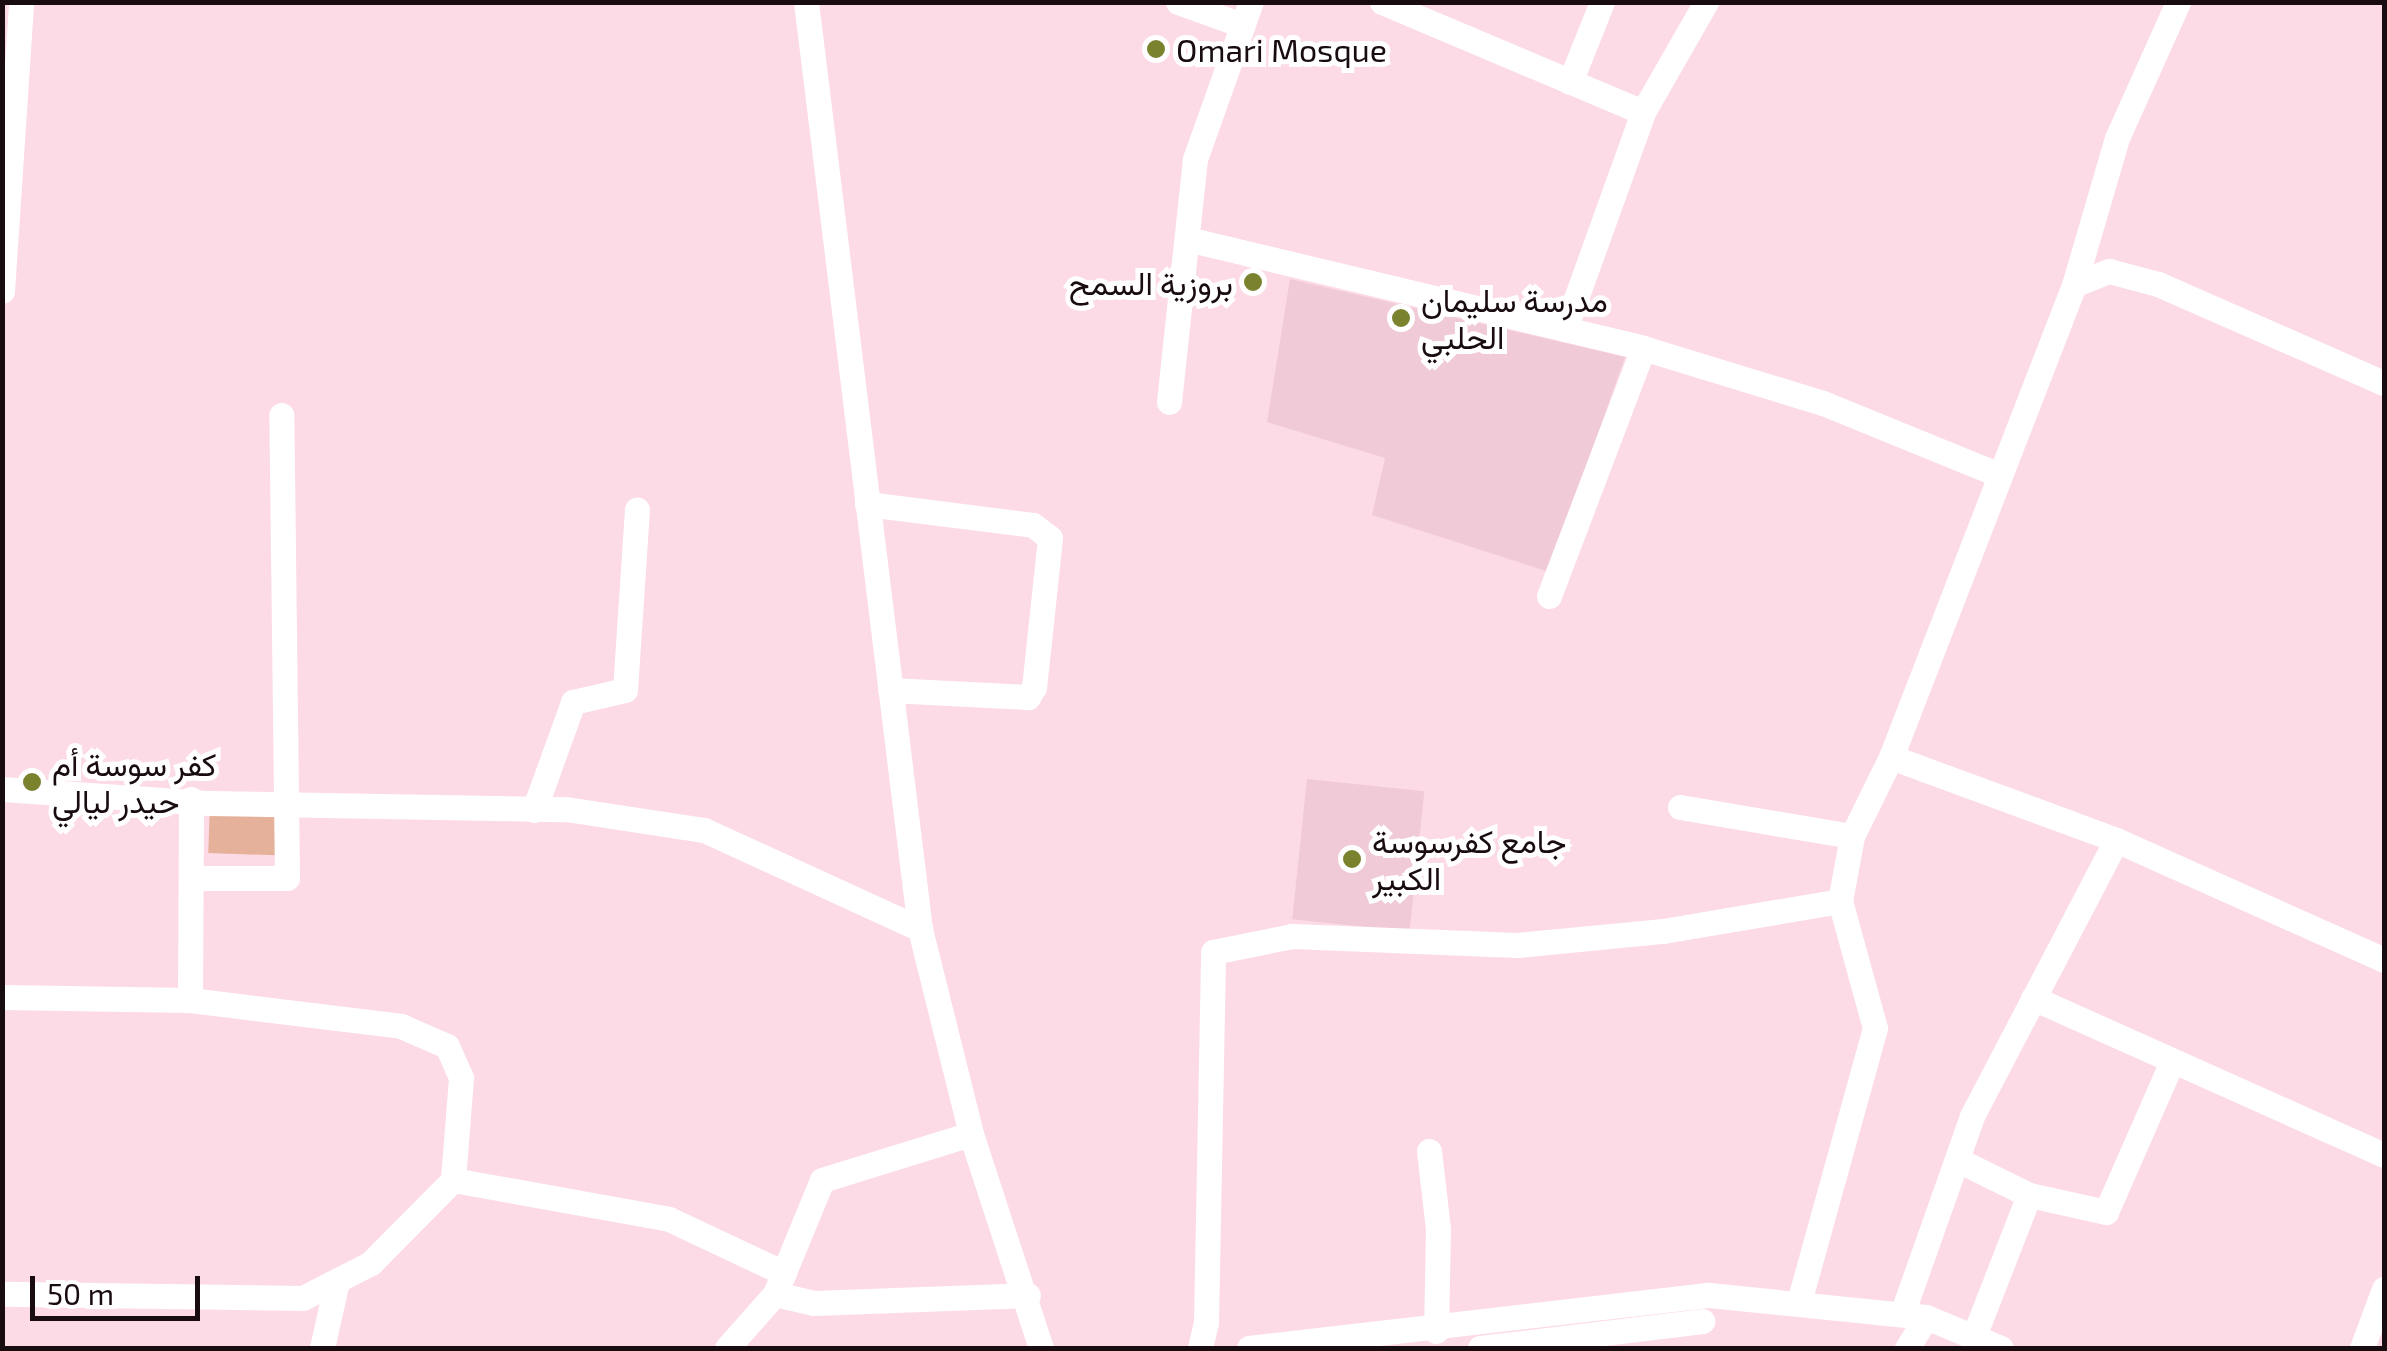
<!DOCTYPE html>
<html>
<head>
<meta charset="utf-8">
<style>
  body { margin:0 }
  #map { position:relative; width:2387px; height:1351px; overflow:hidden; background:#fcdbe6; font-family:"Exo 2",Vazirmatn,sans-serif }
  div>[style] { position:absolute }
  .built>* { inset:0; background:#f1cad7; transform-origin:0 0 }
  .green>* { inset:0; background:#e5b19b; transform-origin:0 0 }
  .minor>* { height:25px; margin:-12.5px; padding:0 12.5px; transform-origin:12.5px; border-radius:12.5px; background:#fff }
  .dots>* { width:28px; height:28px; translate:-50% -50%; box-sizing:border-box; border:5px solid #fff; border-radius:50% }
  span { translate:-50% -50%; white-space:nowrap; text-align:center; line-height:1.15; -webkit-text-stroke:10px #fff; paint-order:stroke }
  .poi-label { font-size:32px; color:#190c10 }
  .left { translate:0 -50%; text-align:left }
  .right { translate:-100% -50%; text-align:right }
  .frame { position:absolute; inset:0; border:5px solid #190c10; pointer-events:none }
  .scale { position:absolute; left:30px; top:1276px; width:170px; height:45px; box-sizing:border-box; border:5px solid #190c10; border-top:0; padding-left:12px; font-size:30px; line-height:35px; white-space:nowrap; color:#190c10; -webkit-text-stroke:8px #fff; paint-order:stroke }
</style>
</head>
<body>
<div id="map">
  <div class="built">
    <i style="clip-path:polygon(1290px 279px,1625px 357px,1549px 572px,1372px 515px,1385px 458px,1267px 422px)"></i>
    <i style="left:1307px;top:779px;width:118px;height:141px;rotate:6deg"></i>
  </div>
  <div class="green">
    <i style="left:210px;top:803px;width:68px;height:50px;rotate:2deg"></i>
  </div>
  <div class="minor">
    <i style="left:806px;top:2px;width:934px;rotate:82.99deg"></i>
    <i style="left:920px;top:929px;width:211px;rotate:76deg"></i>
    <i style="left:971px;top:1134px;width:225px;rotate:71.9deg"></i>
    <i style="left:1178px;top:2px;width:65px;rotate:19.8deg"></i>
    <i style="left:1382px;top:2px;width:283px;rotate:22.9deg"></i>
    <i style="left:1570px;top:82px;width:86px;rotate:-68.2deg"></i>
    <i style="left:1187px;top:239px;width:469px;rotate:13.4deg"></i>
    <i style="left:1643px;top:348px;width:188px;rotate:17deg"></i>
    <i style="left:1823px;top:403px;width:188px;rotate:22.2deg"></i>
    <i style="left:2074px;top:285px;width:38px;rotate:-22deg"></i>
    <i style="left:2109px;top:271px;width:51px;rotate:14.9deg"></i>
    <i style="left:2158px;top:284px;width:247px;rotate:23.7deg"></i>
    <i style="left:2px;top:291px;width:290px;rotate:-86.2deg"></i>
    <i style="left:1565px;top:329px;width:231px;rotate:-70.2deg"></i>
    <i style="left:1643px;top:112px;width:127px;rotate:-60.2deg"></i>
    <i style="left:1169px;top:402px;width:244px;rotate:-83.9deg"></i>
    <i style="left:1195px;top:159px;width:167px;rotate:-70.4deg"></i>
    <i style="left:867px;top:504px;width:167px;rotate:7.2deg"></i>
    <i style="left:1033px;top:525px;width:21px;rotate:37deg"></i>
    <i style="left:1050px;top:538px;width:150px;rotate:96.1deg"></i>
    <i style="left:1034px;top:687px;width:12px;rotate:121deg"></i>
    <i style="left:1028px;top:697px;width:138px;rotate:-177.1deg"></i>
    <i style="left:1549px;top:596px;width:265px;rotate:-69.2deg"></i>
    <i style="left:1891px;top:757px;width:240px;rotate:20.2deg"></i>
    <i style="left:2116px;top:840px;width:294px;rotate:24.1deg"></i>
    <i style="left:2px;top:789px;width:208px;rotate:3.9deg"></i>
    <i style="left:210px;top:803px;width:356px;rotate:1deg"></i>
    <i style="left:566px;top:809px;width:140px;rotate:8.7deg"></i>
    <i style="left:704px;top:830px;width:238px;rotate:24.6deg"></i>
    <i style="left:1680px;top:807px;width:174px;rotate:9.6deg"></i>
    <i style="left:534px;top:810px;width:115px;rotate:-70.1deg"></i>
    <i style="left:573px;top:702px;width:53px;rotate:-13deg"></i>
    <i style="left:625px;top:690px;width:181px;rotate:-86.2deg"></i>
    <i style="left:191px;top:878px;width:96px"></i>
    <i style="left:287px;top:878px;width:463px;rotate:-90.7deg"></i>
    <i style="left:2px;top:997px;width:188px;rotate:0.9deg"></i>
    <i style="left:190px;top:1000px;width:213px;rotate:7deg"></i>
    <i style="left:401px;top:1026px;width:50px;rotate:23.5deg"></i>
    <i style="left:447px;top:1046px;width:35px;rotate:66deg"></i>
    <i style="left:461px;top:1078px;width:102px;rotate:94.5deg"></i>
    <i style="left:453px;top:1180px;width:117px;rotate:134.7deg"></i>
    <i style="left:371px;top:1263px;width:76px;rotate:152.8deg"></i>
    <i style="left:303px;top:1298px;width:301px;rotate:-179.2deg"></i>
    <i style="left:2033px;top:998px;width:385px;rotate:24.1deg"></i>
    <i style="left:190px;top:1000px;width:201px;rotate:-89.7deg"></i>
    <i style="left:1429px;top:1151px;width:79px;rotate:83.4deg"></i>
    <i style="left:1438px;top:1229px;width:102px;rotate:91.1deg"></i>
    <i style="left:1960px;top:1161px;width:77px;rotate:26.2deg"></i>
    <i style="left:2029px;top:1195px;width:79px;rotate:12.4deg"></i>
    <i style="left:2106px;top:1212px;width:164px;rotate:-66.3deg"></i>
    <i style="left:453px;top:1180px;width:219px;rotate:10.2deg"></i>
    <i style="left:669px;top:1219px;width:127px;rotate:25.2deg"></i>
    <i style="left:775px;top:1294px;width:40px;rotate:13deg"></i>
    <i style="left:814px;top:1303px;width:214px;rotate:-2.1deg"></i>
    <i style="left:1799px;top:1302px;width:284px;rotate:-74.5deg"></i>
    <i style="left:1875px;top:1028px;width:132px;rotate:-105.4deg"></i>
    <i style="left:1840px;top:901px;width:66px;rotate:-79.5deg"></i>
    <i style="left:1852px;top:836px;width:88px;rotate:-63.7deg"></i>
    <i style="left:1891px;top:757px;width:506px;rotate:-68.81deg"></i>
    <i style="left:2074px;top:285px;width:153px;rotate:-73.7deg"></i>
    <i style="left:2117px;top:138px;width:149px;rotate:-65.8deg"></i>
    <i style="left:1902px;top:1314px;width:210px;rotate:-70.5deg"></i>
    <i style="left:1972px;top:1116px;width:311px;rotate:-62.4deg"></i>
    <i style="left:1974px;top:1336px;width:151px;rotate:-68.7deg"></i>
    <i style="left:322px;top:1348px;width:69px;rotate:-77.4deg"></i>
    <i style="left:727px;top:1348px;width:72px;rotate:-48.4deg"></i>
    <i style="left:775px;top:1294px;width:123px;rotate:-67.6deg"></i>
    <i style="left:822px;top:1180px;width:156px;rotate:-17.2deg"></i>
    <i style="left:1200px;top:1348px;width:26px;rotate:-77deg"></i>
    <i style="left:1206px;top:1323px;width:371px;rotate:-88.9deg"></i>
    <i style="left:1213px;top:952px;width:81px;rotate:-11.4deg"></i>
    <i style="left:1292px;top:936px;width:225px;rotate:2.3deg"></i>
    <i style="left:1517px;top:945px;width:147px;rotate:-5.5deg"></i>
    <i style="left:1663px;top:931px;width:180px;rotate:-9.6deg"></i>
    <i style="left:1249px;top:1348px;width:463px;rotate:-6.6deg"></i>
    <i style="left:1709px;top:1295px;width:218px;rotate:5.8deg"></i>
    <i style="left:1926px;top:1317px;width:81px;rotate:22.5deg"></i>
    <i style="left:1480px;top:1348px;width:224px;rotate:-6.9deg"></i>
    <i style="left:1907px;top:1348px;width:36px;rotate:-58deg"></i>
    <i style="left:2362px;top:1348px;width:63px;rotate:-69.6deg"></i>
  </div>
  <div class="dots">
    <i style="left:1156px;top:49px;background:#7a822e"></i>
    <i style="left:1253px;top:282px;background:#7a822e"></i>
    <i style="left:1401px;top:318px;background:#7a822e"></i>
    <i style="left:32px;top:782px;background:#7a822e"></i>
    <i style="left:1352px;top:859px;background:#7a822e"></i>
  </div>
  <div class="poi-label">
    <span class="left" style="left:1176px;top:49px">Omari Mosque</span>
    <span class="right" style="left:1233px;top:282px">بروزية السمح</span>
    <span class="left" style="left:1421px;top:318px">مدرسة سليمان<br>الحلبي</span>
    <span class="left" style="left:52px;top:782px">كفر سوسة أم<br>حيدر ليالي</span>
    <span class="left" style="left:1372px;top:859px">جامع كفرسوسة<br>الكبير</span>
  </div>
  <div class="frame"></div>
  <div class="scale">50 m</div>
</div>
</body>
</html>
